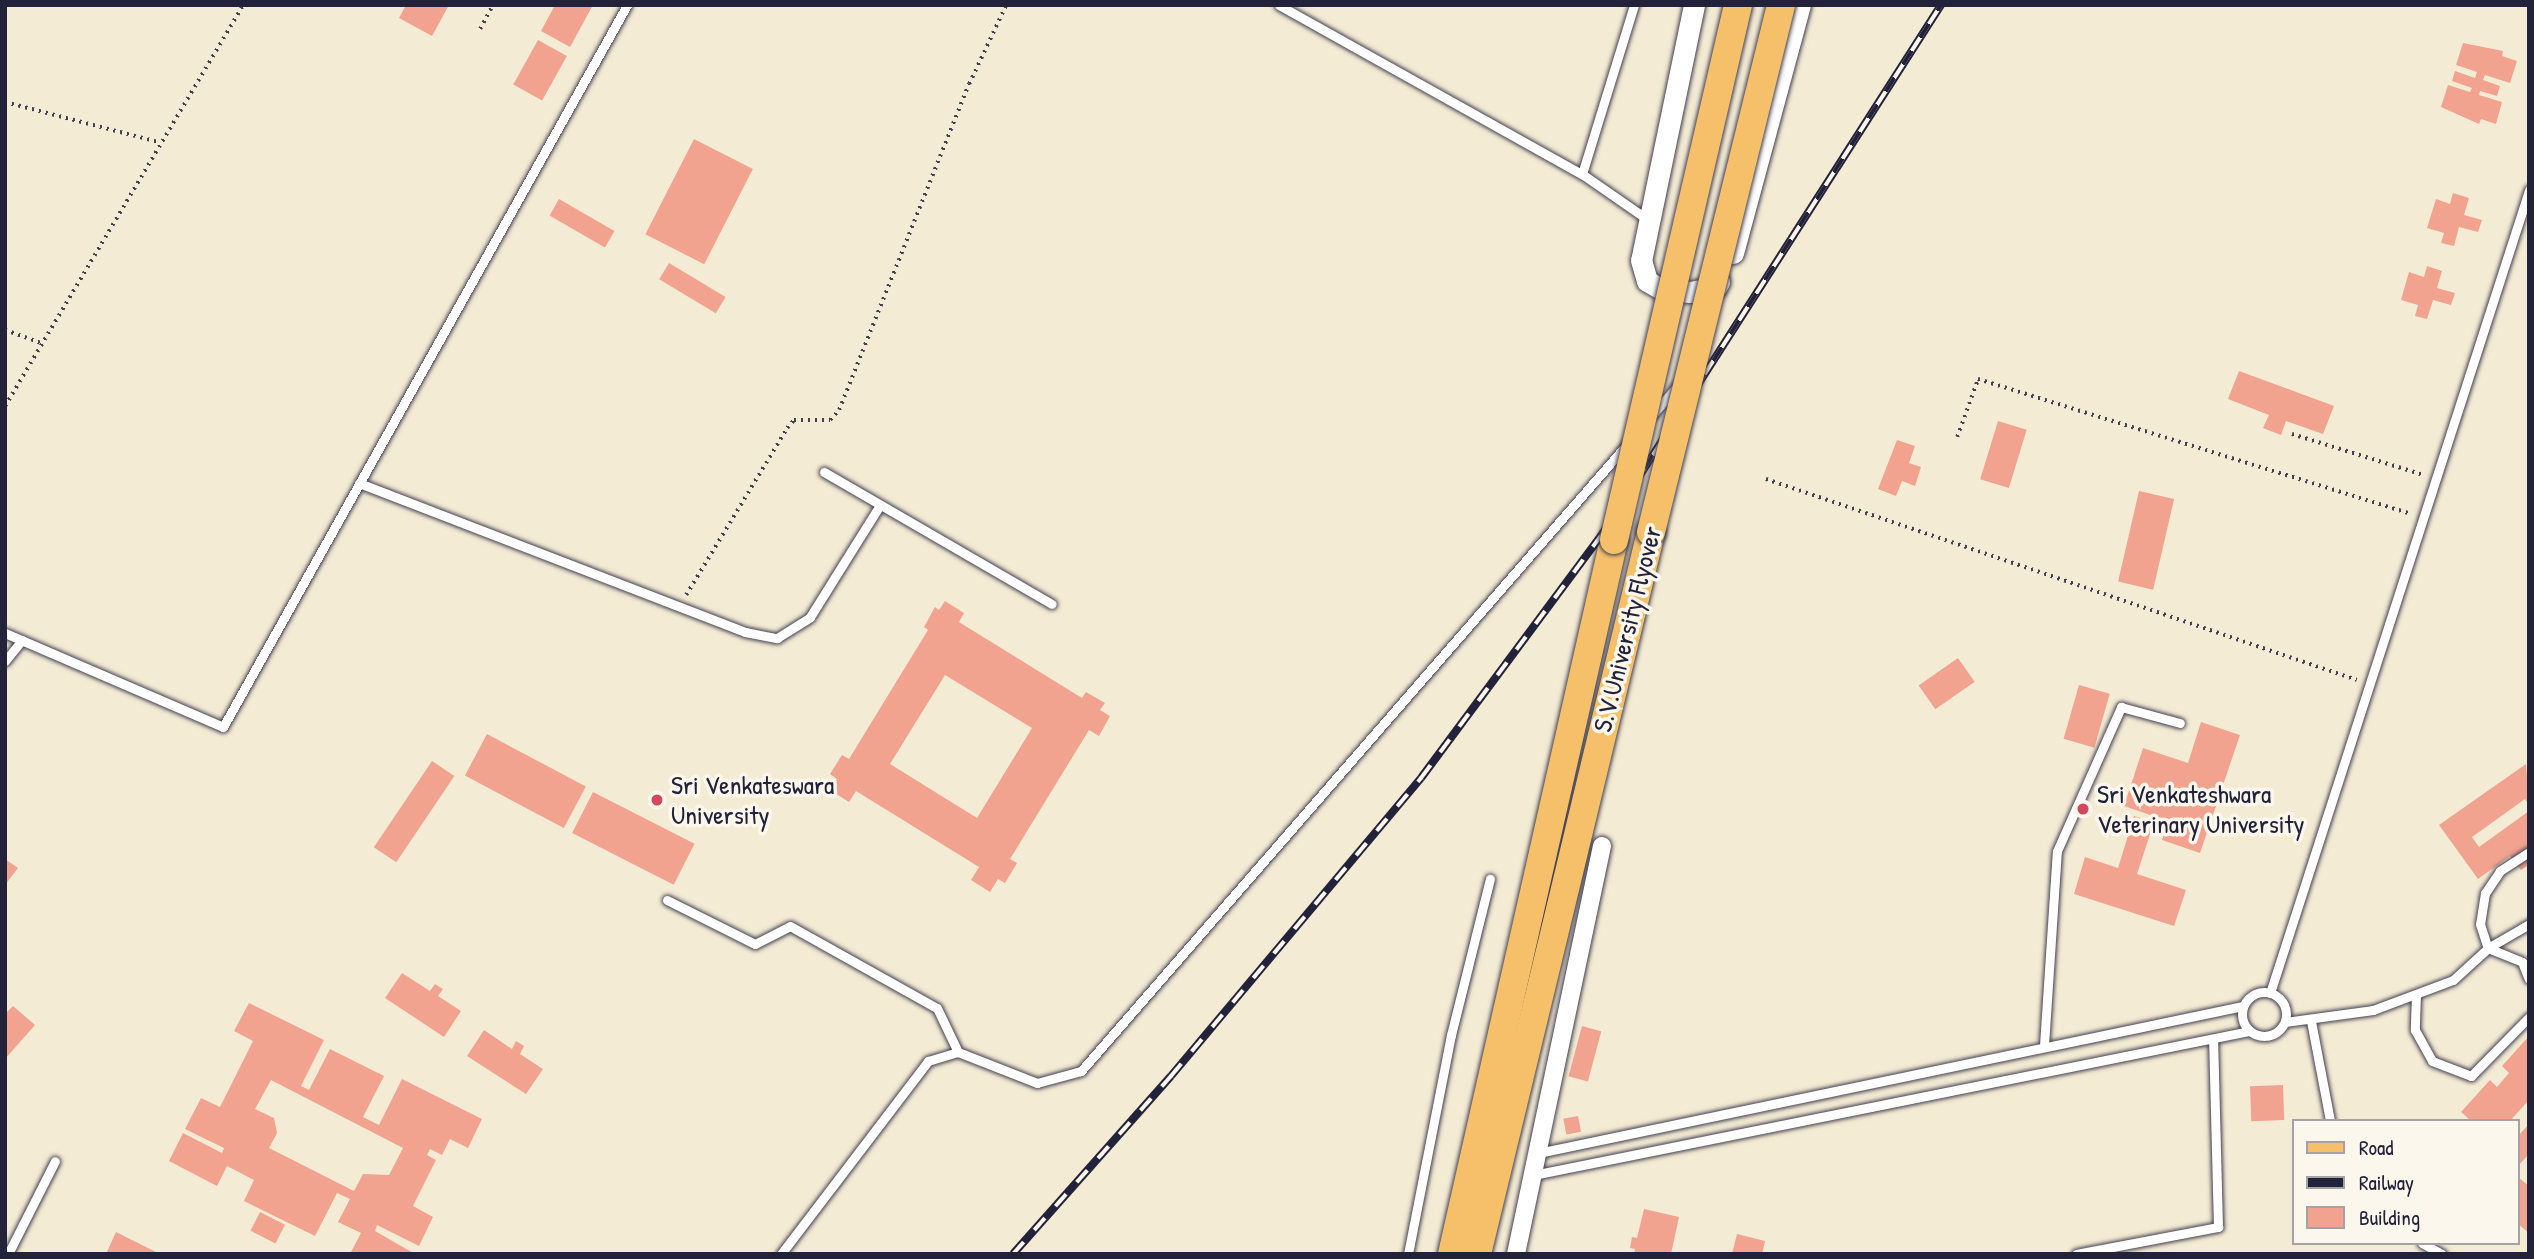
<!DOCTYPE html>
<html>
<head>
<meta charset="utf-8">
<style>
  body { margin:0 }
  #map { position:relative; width:2534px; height:1259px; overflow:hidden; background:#f4ebd4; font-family:"Patrick Hand",sans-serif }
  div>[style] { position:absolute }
  .building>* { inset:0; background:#f2a38f; transform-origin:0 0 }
  .path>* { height:3.5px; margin-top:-1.75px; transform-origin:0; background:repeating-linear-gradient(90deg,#424052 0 2px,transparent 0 7px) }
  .roads { filter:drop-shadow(0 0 2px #424052) drop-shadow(0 0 2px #424052) }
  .service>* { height:9px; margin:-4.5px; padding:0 4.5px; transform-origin:4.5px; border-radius:4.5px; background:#fff }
  .service>.ring { margin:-4.5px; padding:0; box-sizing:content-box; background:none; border:9px solid #fff; border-radius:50% }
  .minor>* { height:18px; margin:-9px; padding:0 9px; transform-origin:9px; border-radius:9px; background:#fff }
  .tertiary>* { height:21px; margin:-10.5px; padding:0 10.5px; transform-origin:10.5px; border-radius:10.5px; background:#fff }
  .primary>* { height:28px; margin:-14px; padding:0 14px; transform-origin:14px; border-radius:14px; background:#f6c06b }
  .rail>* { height:8px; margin-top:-4px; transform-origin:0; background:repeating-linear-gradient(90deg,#fbf7ec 0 16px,#22223b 0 32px); box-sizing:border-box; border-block:2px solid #22223b }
  .bridges { filter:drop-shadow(0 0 2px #424052) drop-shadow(0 0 2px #424052) }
  .primary-bridge>* { height:28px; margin:-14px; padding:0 14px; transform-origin:14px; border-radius:14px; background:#f6c06b }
  .dots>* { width:19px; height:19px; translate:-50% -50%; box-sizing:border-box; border:4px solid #fbf7ec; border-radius:50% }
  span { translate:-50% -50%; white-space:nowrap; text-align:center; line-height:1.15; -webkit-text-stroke:7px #fbf7ec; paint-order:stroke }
  .street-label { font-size:26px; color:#22223b }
  .poi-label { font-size:26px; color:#22223b }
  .left { translate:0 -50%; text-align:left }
  .frame { position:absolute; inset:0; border:7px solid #22223b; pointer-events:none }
  .legend { position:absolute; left:2292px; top:1119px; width:228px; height:126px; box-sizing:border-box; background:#fbf7ec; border:2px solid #a4a2a5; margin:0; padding:9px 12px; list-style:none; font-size:21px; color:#22223b }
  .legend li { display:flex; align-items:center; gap:14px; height:35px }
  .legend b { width:35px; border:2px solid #a4a2a5 }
</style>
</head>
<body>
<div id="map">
  <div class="building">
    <i style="clip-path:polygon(406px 5px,449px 5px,432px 36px,399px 18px)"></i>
    <i style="clip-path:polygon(555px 5px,593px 5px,570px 47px,541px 31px)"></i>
    <i style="left:538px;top:40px;width:33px;height:51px;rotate:29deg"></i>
    <i style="clip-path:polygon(2463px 43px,2503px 51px,2502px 56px,2517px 61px,2510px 83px,2485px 75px,2483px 80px,2500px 86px,2497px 96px,2480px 91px,2479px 95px,2502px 102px,2496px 124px,2481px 119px,2479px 124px,2441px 107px,2448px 85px,2470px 92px,2472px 88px,2452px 81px,2455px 71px,2475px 78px,2477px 72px,2456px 65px)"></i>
    <i style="left:694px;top:139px;width:66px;height:107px;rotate:27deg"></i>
    <i style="clip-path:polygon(2453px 193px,2469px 198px,2464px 215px,2482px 220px,2478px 232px,2459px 227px,2454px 246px,2441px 243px,2444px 233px,2427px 228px,2436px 199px,2450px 204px)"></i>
    <i style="left:559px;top:199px;width:64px;height:19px;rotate:30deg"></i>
    <i style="left:669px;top:263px;width:66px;height:19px;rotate:31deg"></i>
    <i style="clip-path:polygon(2427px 266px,2442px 271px,2437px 288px,2455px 293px,2451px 305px,2433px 300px,2427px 319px,2415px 316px,2418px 305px,2401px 300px,2409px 272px,2424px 277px)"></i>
    <i style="clip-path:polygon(2239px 371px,2334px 406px,2323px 434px,2286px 421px,2281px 435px,2263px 428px,2269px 415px,2228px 399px)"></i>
    <i style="left:1998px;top:421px;width:30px;height:61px;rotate:17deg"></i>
    <i style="clip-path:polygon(1897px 440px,1915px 446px,1909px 463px,1921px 467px,1915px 486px,1902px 481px,1896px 496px,1878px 489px)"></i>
    <i style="left:2139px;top:491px;width:36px;height:93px;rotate:13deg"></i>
    <i style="clip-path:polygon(evenodd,945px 601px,964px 613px,959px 622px,1082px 698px,1086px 692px,1105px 703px,1100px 710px,1110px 716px,1099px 736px,1089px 730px,1010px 859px,1017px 863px,1005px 883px,998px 879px,990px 892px,971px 880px,979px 867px,856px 791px,849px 802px,830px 790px,837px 779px,830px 774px,842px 755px,849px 759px,928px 630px,924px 627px,935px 607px,939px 610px,945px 601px,945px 675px,1032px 728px,977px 818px,890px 764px,945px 675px)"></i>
    <i style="left:1958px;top:658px;width:29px;height:48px;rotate:55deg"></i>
    <i style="left:2079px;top:685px;width:32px;height:56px;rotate:16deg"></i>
    <i style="clip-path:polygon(2201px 722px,2240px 735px,2200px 853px,2162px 840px,2168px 821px,2124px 806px,2143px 748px,2188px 763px)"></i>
    <i style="left:487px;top:734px;width:112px;height:47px;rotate:28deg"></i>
    <i style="left:432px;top:761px;width:27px;height:104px;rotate:34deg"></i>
    <i style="clip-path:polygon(2526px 764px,2529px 805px,2525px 799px,2472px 837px,2479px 847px,2529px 811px,2529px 865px,2521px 870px,2510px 856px,2478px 879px,2439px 825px)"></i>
    <i style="left:593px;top:792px;width:114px;height:46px;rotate:27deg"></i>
    <i style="clip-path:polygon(2134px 816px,2154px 822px,2137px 874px,2186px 890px,2174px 926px,2074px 894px,2085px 857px,2118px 868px)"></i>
    <i style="clip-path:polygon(5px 859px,18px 868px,5px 885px)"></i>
    <i style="clip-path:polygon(402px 973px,430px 991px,435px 984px,443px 989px,438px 996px,461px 1011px,444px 1037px,385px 998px)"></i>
    <i style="clip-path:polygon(evenodd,249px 1003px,324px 1040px,301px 1086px,309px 1090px,330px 1049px,384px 1076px,363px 1117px,379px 1125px,402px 1079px,482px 1119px,468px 1148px,450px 1139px,442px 1155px,430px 1149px,427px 1155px,436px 1160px,413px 1206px,433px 1217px,419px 1246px,377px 1225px,375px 1231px,415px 1254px,350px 1254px,361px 1233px,338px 1222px,350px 1199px,337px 1193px,315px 1236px,244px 1201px,254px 1180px,227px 1166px,217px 1186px,169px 1161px,183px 1133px,222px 1153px,224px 1148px,185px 1129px,201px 1098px,220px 1107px,253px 1041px,234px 1031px,249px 1003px,271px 1080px,403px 1148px,389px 1175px,363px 1174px,354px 1191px,269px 1148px,277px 1133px,274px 1118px,255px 1109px,271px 1080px)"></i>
    <i style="clip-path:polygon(13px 1006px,35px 1025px,5px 1059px,5px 1014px)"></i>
    <i style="left:1582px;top:1026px;width:20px;height:52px;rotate:15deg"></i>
    <i style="clip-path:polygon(484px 1030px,512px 1049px,516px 1041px,524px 1046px,520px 1054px,543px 1069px,526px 1094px,467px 1056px)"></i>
    <i style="clip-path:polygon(2529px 1036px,2529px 1100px,2510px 1121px,2471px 1121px,2461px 1112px,2490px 1080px,2497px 1087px,2509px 1073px,2502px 1066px)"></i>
    <i style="left:2283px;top:1085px;width:35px;height:33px;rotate:88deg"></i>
    <i style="left:1578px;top:1116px;width:16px;height:15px;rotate:79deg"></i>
    <i style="clip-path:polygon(2529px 1124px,2529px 1154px,2518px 1166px,2518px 1136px)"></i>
    <i style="clip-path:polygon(2518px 1177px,2529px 1186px,2529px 1233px,2518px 1224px)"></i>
    <i style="clip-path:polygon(1644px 1209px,1679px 1217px,1671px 1254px,1634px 1254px,1635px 1249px,1630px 1248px,1632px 1237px,1637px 1238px)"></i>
    <i style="left:260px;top:1212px;width:28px;height:21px;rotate:27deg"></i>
    <i style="clip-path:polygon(116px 1232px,160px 1254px,106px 1254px)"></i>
    <i style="clip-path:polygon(1737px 1234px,1765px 1241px,1762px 1254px,1732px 1254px)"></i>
  </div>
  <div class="path">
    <i style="left:480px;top:29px;width:27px;rotate:-62deg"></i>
    <i style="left:5px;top:102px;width:159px;rotate:14.6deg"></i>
    <i style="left:5px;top:330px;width:41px;rotate:19.7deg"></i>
    <i style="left:5px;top:406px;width:466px;rotate:-59.3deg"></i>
    <i style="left:2292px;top:434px;width:138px;rotate:17.3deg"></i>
    <i style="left:1957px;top:437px;width:62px;rotate:-70.1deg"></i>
    <i style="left:1978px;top:379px;width:454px;rotate:17.3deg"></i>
    <i style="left:1766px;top:479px;width:624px;rotate:18.78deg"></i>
    <i style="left:686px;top:595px;width:195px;rotate:-58.8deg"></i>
    <i style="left:787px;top:428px;width:11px;rotate:-49deg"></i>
    <i style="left:794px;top:420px;width:36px"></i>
    <i style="left:830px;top:420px;width:13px;rotate:-48deg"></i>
    <i style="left:839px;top:410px;width:351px;rotate:-68.3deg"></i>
    <i style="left:969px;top:84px;width:87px;rotate:-64.9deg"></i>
  </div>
  <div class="roads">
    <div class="service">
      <i style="left:1279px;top:5px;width:347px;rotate:29.2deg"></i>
      <i style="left:1582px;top:174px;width:79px;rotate:34.7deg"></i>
      <i style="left:1582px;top:174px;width:177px;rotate:-72.9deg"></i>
      <i style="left:1653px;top:414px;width:38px;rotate:-49deg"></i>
      <i style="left:824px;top:472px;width:263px;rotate:30.1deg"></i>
      <i style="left:359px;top:483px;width:414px;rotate:21.1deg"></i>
      <i style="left:745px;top:632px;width:33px;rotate:11deg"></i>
      <i style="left:777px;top:638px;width:39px;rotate:-32deg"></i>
      <i style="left:810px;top:617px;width:132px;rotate:-58deg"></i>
      <i style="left:5px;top:633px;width:237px;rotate:23.3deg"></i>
      <i style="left:223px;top:727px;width:827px;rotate:-60.77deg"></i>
      <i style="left:5px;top:661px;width:27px;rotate:-51deg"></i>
      <i style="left:2529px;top:852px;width:35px;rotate:147deg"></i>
      <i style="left:2500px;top:871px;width:27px;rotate:124deg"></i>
      <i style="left:2485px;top:893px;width:31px;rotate:99deg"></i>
      <i style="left:2480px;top:924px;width:25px;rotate:72deg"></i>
      <i style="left:2488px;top:948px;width:37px;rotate:22deg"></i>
      <i style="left:2522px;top:962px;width:18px;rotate:68deg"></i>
      <i style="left:667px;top:900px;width:98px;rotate:26.6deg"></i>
      <i style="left:755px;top:944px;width:39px;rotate:-27deg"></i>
      <i style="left:790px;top:926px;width:168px;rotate:29.2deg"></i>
      <i style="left:937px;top:1008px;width:49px;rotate:64.5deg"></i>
      <i class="ring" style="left:2242px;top:992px;width:35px;height:35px"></i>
      <i style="left:2270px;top:993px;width:844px;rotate:-72.12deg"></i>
      <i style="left:2416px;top:994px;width:36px;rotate:92deg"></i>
      <i style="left:2415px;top:1030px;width:35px;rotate:61deg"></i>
      <i style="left:2432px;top:1061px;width:42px;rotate:21deg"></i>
      <i style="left:2471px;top:1076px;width:83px;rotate:-45.5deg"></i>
      <i style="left:2311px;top:1021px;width:102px;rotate:79.2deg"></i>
      <i style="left:2285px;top:1022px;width:89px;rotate:-7.8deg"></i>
      <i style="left:2373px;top:1010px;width:85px;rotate:-20.6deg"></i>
      <i style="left:2453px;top:980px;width:47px;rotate:-42.4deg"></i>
      <i style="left:2488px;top:948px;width:48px;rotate:-30.3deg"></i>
      <i style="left:2044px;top:1045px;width:194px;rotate:-86.2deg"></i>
      <i style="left:2057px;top:851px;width:158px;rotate:-66deg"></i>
      <i style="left:2121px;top:707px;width:61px;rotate:15.2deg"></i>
      <i style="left:1538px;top:1153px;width:720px;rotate:-11.78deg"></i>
      <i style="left:1533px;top:1175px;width:730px;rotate:-11.37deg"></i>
      <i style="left:2422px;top:1243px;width:23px;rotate:29deg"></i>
      <i style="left:8px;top:1254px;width:104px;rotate:-63.2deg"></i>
      <i style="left:781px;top:1254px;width:243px;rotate:-52.7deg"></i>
      <i style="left:928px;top:1061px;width:31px;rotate:-17deg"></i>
      <i style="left:958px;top:1052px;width:85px;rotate:21.4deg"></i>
      <i style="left:1037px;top:1083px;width:46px;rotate:-15.3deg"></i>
      <i style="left:1081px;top:1071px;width:833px;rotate:-48.94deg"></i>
      <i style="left:1408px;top:1254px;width:223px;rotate:-78.9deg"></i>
      <i style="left:1451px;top:1035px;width:161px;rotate:-76deg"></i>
      <i style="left:2076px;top:1254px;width:145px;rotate:-10.8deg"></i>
      <i style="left:2218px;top:1227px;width:188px;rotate:-91.5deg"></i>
    </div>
    <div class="minor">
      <i style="left:1516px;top:1254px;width:417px;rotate:-78.1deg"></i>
    </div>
    <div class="tertiary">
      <i style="left:1694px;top:5px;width:260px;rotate:101.7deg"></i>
      <i style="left:1641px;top:260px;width:22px;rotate:74deg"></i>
      <i style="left:1647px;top:281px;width:16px;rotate:30deg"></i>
      <i style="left:1661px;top:289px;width:29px;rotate:6deg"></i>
      <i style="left:1690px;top:292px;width:26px;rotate:-11deg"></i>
      <i style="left:1716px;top:287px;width:6px;rotate:-59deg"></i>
      <i style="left:1733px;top:253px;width:257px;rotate:-74.9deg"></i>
    </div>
    <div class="primary">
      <i style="left:1452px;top:1254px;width:732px;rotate:-77.22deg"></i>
      <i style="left:1477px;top:1254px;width:743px;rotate:-76.45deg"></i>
    </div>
  </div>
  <div class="rail">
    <i style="left:1013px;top:1254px;width:238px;rotate:-48.4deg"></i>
    <i style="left:1171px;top:1076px;width:389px;rotate:-50deg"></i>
    <i style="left:1421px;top:778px;width:302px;rotate:-53.4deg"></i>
    <i style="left:1601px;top:536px;width:631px;rotate:-57.37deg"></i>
  </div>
  <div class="bridges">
    <div class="primary-bridge">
      <i style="left:1651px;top:532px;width:543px;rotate:-76.14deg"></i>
      <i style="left:1614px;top:540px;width:549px;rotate:-76.95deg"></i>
    </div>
  </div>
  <div class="dots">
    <i style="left:657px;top:800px;background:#d1495b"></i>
    <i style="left:2083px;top:809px;background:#d1495b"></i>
  </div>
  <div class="street-label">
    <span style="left:1627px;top:629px;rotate:-76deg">S.V.University Flyover</span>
  </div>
  <div class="poi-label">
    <span class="left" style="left:671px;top:800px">Sri Venkateswara<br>University</span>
    <span class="left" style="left:2097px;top:809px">Sri Venkateshwara<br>Veterinary University</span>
  </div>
  <div class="frame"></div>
  <ul class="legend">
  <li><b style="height:9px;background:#f6c06b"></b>Road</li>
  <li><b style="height:9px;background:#22223b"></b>Railway</li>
  <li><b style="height:19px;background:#f2a38f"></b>Building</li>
  </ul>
</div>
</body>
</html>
